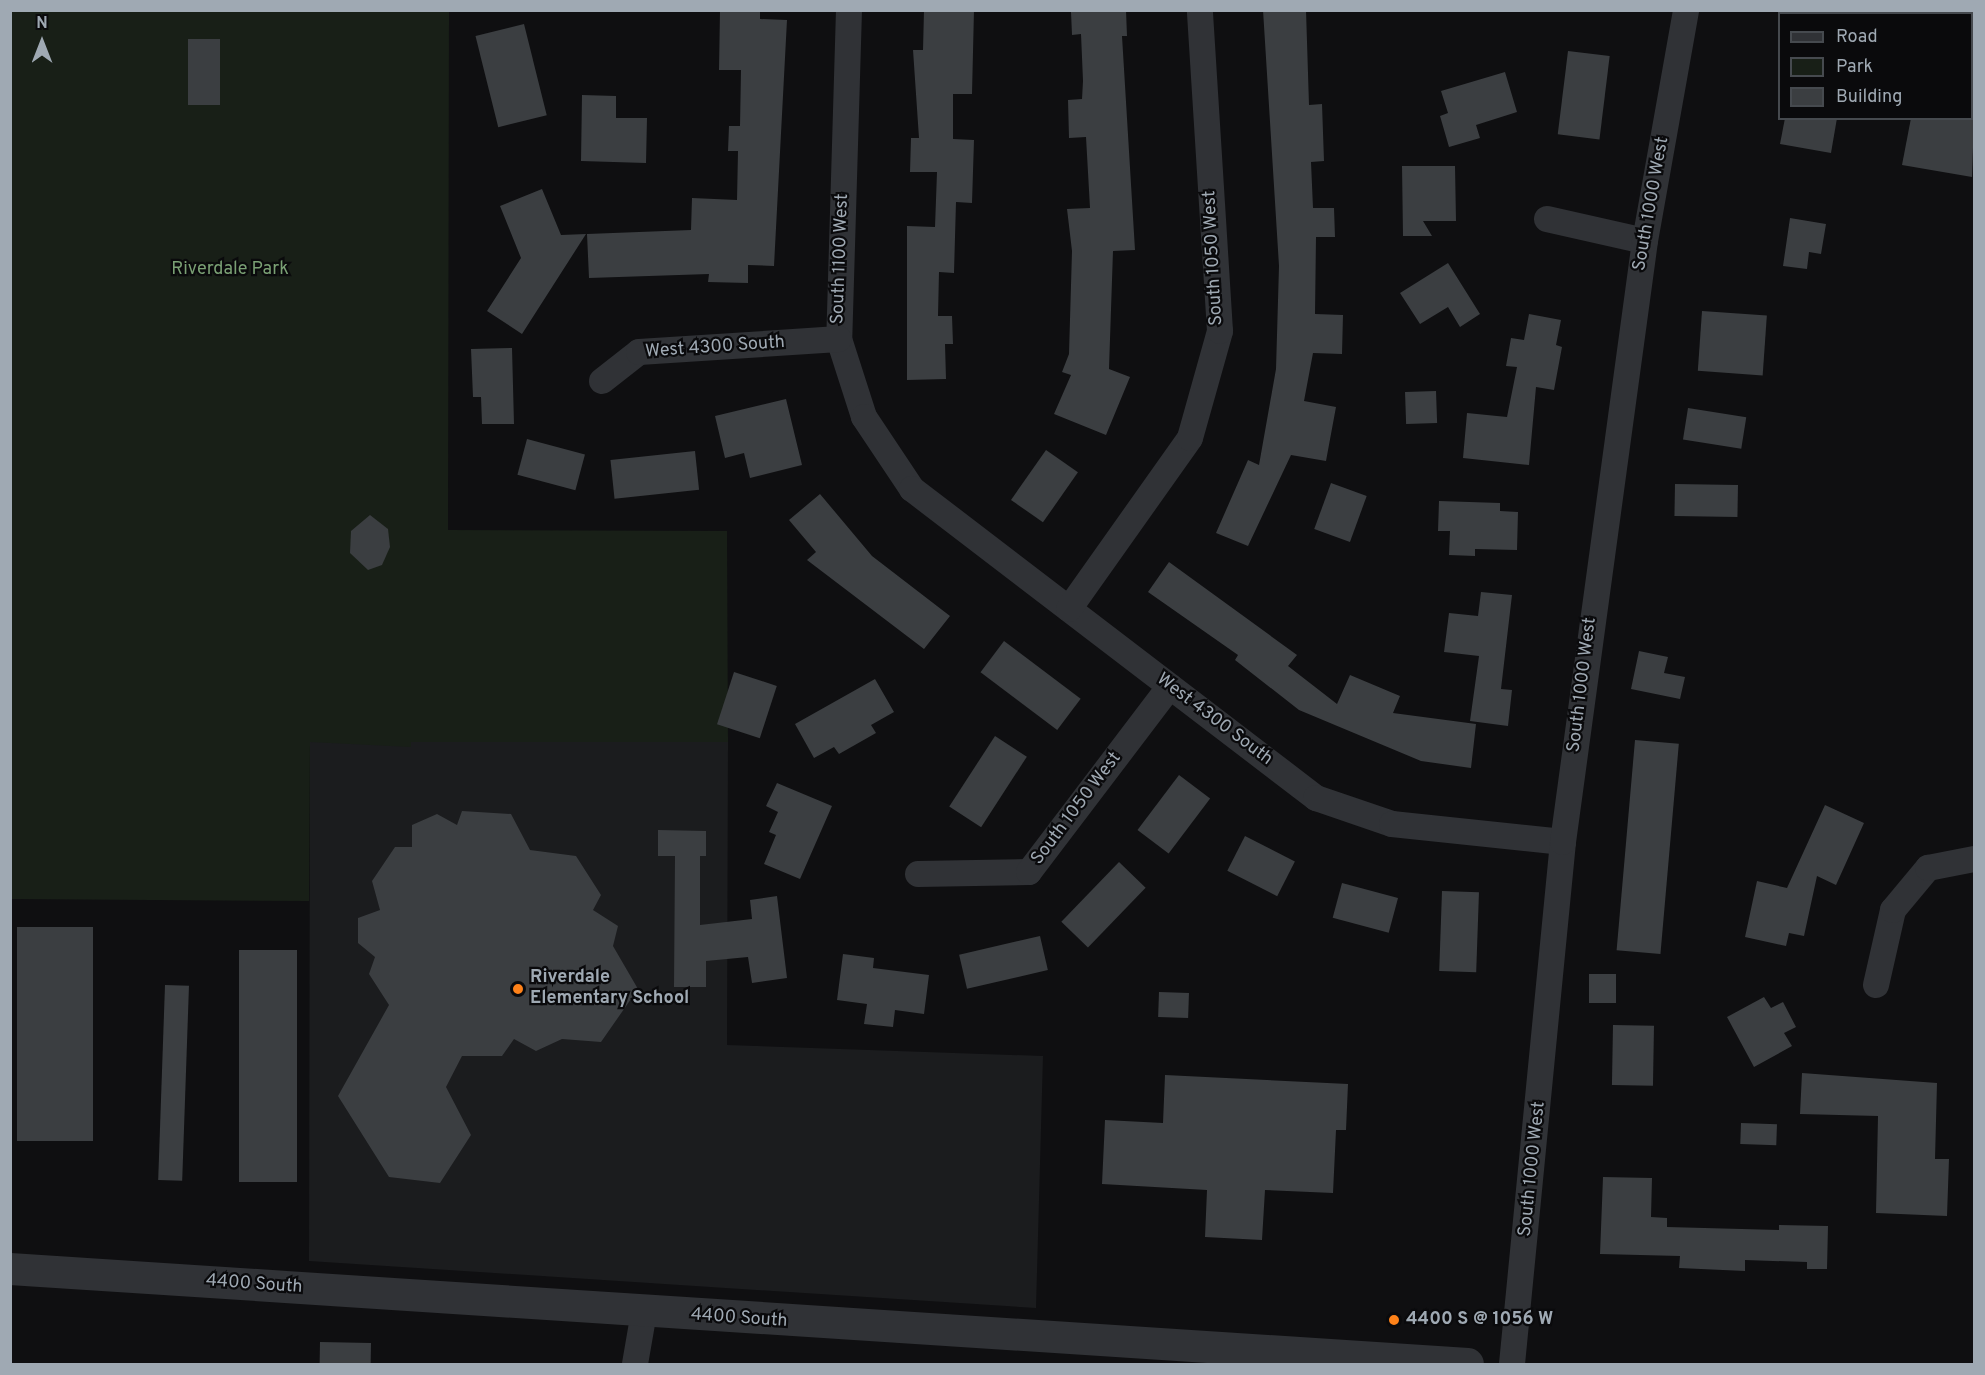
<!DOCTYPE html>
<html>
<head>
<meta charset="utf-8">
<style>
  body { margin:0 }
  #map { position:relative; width:1985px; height:1375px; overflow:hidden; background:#0f0f11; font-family:Overpass,sans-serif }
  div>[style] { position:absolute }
  .built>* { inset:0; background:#1b1c1e }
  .green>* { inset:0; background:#181f17 }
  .building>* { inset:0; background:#3b3e41; transform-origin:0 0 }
  .minor>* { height:26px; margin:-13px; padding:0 13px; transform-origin:13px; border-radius:13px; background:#303236 }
  .tertiary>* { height:32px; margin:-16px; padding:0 16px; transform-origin:16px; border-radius:16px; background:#303236 }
  .dots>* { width:16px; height:16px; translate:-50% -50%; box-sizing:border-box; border:3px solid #0a0a0c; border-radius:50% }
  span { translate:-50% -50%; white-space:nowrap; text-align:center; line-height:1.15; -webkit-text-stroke:4.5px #0a0a0c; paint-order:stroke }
  .street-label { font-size:18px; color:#9fa9b3 }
  .park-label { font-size:18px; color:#7aa074 }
  .poi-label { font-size:18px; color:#9fa9b3; font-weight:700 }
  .left { translate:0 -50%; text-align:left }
  .frame { position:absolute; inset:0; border:12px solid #9fa9b3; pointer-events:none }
  .legend { position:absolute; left:1778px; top:12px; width:195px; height:108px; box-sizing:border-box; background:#0a0a0c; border:2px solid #464a4f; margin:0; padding:8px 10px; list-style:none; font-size:18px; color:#9fa9b3 }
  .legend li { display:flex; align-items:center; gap:12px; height:30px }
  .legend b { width:30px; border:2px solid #464a4f }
  .north { position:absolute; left:12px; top:12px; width:60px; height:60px; -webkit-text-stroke:4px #0a0a0c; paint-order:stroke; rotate:0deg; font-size:16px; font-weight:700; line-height:24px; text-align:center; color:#9fa9b3 }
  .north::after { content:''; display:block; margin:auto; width:21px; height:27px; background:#9fa9b3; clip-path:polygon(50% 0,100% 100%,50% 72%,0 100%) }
</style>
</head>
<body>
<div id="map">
  <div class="built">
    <i style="clip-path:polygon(310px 742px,728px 742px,727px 1045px,1043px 1056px,1036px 1308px,309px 1261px)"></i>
  </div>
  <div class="green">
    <i style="clip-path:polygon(11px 11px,449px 11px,448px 530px,727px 531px,728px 742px,411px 742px,411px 747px,310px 742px,309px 901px,11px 899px)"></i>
  </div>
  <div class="building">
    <i style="clip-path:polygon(720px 10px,760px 10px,760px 19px,787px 20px,774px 266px,748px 265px,748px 283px,708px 282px,709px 274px,589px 278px,587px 234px,691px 230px,692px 198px,737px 200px,738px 151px,728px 151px,729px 126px,740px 126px,741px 70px,719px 70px)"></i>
    <i style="clip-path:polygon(924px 10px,974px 10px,972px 94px,953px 94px,953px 139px,974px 140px,972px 203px,956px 202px,954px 273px,939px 272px,938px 316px,952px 316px,953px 344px,945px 344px,946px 379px,907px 380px,907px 226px,935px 227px,937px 172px,910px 172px,911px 138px,919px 138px,913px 50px,923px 50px)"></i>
    <i style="clip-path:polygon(1126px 10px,1127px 36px,1122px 36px,1135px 250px,1113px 251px,1109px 369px,1130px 377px,1106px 435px,1054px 414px,1071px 375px,1062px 372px,1069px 354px,1072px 251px,1067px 209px,1090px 208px,1086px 137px,1069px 138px,1068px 100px,1082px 99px,1083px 81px,1081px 34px,1072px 35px,1071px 12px)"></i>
    <i style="clip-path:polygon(1263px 10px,1306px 10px,1309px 105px,1322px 104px,1324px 161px,1311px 162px,1313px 208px,1334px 208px,1335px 237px,1316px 237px,1315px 314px,1343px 315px,1342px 354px,1313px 353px,1304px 401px,1336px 407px,1326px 461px,1291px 455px,1248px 546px,1216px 533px,1248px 460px,1259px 465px,1276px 369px,1279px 266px)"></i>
    <i style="left:524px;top:24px;width:94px;height:50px;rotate:76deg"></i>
    <i style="left:188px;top:39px;width:32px;height:66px"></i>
    <i style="left:1568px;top:51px;width:42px;height:84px;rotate:7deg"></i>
    <i style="clip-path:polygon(1505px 72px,1517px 112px,1476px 125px,1480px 138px,1449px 147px,1440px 116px,1448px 113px,1441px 91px)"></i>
    <i style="clip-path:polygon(582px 95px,616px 96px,616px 118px,647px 118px,646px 163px,581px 161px)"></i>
    <i style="clip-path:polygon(1785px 118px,1837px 118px,1831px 153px,1780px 144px)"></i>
    <i style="clip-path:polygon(1911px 118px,1974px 118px,1972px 177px,1902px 165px)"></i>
    <i style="clip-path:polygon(1402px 166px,1455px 166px,1456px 221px,1423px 221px,1432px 236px,1403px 236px)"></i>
    <i style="clip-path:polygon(542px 189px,561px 235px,586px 234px,522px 334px,487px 311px,521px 258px,500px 206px)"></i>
    <i style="clip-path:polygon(1790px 218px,1826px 224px,1821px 254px,1809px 252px,1807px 269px,1783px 266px)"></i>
    <i style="clip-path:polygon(1448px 263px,1480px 314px,1460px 327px,1448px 307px,1420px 324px,1400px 293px)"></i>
    <i style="left:1702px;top:311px;width:65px;height:60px;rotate:4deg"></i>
    <i style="clip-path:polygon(1529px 314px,1561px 320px,1556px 345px,1562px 347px,1554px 390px,1536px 387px,1529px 465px,1463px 458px,1467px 413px,1507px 417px,1517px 367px,1506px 366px,1511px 338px,1524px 340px)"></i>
    <i style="clip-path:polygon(512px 348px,514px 424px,482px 424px,481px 397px,473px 397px,471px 349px)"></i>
    <i style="left:1436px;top:391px;width:32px;height:31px;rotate:88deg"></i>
    <i style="clip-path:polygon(786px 399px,802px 465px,750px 478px,744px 453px,725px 458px,715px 416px)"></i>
    <i style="left:1688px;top:408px;width:59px;height:32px;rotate:9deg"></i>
    <i style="left:527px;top:439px;width:60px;height:37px;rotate:15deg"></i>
    <i style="left:1046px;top:450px;width:39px;height:61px;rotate:35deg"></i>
    <i style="left:695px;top:451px;width:39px;height:85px;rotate:84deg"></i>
    <i style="left:1331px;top:483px;width:38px;height:49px;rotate:20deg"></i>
    <i style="left:1675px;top:484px;width:63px;height:32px;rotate:1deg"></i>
    <i style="clip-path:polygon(820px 494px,872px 556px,950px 616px,924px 649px,807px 560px,816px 552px,789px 520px)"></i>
    <i style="clip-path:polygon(1439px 501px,1500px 503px,1500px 511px,1518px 512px,1517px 550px,1475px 549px,1475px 556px,1449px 555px,1450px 531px,1438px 531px)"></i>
    <i style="clip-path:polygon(370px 515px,388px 529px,390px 547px,382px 565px,368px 570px,350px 553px,351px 531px)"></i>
    <i style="clip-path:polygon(1169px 562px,1297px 655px,1288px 666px,1337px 704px,1350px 675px,1400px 696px,1393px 713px,1476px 724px,1471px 768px,1421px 761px,1299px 710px,1235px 660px,1238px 655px,1148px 592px)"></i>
    <i style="clip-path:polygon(1481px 592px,1512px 595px,1501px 689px,1512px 690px,1508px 726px,1470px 721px,1479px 656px,1444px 652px,1449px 613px,1478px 616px)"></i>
    <i style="left:1004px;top:641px;width:96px;height:39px;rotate:37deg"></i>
    <i style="clip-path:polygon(1639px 651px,1668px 657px,1664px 673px,1685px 677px,1680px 699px,1631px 689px)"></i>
    <i style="left:734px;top:672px;width:45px;height:55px;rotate:18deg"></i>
    <i style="clip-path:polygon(875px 679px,894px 712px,871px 725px,876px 733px,839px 754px,834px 747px,814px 758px,795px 724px)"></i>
    <i style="left:995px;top:736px;width:38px;height:84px;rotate:33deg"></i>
    <i style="left:1635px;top:740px;width:44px;height:211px;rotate:5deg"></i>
    <i style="left:1179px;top:775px;width:39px;height:69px;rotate:37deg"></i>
    <i style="clip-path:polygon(777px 783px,832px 806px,800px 879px,764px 864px,776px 835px,769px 832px,778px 812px,766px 806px)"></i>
    <i style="clip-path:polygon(1825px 805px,1864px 823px,1836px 885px,1817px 876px,1804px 936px,1789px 933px,1786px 946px,1745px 937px,1757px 881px,1787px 888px)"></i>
    <i style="clip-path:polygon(462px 811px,511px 814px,530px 850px,576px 856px,601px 895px,593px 910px,618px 926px,613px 946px,638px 989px,601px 1042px,562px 1039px,536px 1051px,514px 1039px,502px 1056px,462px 1056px,446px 1087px,471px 1135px,440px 1183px,389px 1177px,338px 1096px,389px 1005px,369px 974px,375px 957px,358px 943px,358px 918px,380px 910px,372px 881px,395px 847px,412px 847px,412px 825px,437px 814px,457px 825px)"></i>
    <i style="clip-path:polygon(658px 830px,706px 831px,706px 856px,700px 856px,700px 925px,752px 919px,750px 900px,777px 896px,787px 978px,752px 983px,748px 957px,706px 961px,706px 987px,674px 987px,675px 856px,658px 856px)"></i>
    <i style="left:1245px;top:836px;width:56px;height:39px;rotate:27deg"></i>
    <i style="left:1119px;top:862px;width:37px;height:83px;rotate:44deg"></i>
    <i style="left:1342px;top:883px;width:58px;height:36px;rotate:15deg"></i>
    <i style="left:1442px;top:891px;width:37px;height:80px;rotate:2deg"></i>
    <i style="left:17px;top:927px;width:76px;height:214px"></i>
    <i style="left:1040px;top:936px;width:35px;height:83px;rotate:77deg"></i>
    <i style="left:239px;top:950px;width:58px;height:232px"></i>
    <i style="clip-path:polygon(843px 954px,874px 958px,873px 968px,929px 975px,924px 1014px,895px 1010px,893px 1027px,864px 1024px,867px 1004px,837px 1000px)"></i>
    <i style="left:1589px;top:974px;width:27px;height:29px"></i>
    <i style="left:165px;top:985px;width:24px;height:195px;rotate:2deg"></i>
    <i style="left:1159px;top:992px;width:30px;height:25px;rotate:2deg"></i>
    <i style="clip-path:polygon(1764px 997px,1771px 1008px,1783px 1002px,1796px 1027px,1784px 1033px,1792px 1046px,1754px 1067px,1727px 1017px)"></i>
    <i style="left:1613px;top:1025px;width:41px;height:60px;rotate:1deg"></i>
    <i style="clip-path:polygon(1802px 1073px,1937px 1083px,1935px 1159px,1949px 1159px,1947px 1216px,1876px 1213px,1878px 1116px,1800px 1114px)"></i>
    <i style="clip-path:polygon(1165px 1075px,1348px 1084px,1346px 1130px,1336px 1130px,1333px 1193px,1265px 1190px,1262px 1240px,1205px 1237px,1207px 1190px,1102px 1184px,1105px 1120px,1163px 1123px)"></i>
    <i style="left:1741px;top:1123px;width:36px;height:21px;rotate:2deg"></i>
    <i style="clip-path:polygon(1603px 1177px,1652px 1178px,1651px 1217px,1667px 1218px,1667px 1227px,1779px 1230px,1779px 1225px,1828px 1226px,1827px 1269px,1807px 1269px,1807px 1262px,1745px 1260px,1745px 1271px,1679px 1268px,1680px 1256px,1600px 1254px)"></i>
    <i style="left:320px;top:1342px;width:51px;height:23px;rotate:1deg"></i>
  </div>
  <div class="minor">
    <i style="left:849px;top:10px;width:329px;rotate:91.7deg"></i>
    <i style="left:839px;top:339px;width:82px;rotate:72.2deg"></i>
    <i style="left:864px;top:417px;width:87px;rotate:56.3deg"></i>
    <i style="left:912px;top:489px;width:509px;rotate:37.41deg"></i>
    <i style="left:1316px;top:798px;width:80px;rotate:18.9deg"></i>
    <i style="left:1392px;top:824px;width:172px;rotate:6deg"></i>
    <i style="left:1547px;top:219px;width:100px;rotate:12.7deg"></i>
    <i style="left:602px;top:381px;width:47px;rotate:-38.1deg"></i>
    <i style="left:639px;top:352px;width:200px;rotate:-3.7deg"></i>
    <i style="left:1069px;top:609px;width:209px;rotate:-54.7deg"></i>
    <i style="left:1190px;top:438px;width:111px;rotate:-74.3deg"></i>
    <i style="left:1220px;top:331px;width:322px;rotate:-93.6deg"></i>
    <i style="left:918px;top:874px;width:111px;rotate:-1deg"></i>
    <i style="left:1029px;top:872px;width:233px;rotate:-52.8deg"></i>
    <i style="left:1876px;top:985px;width:77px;rotate:-77.2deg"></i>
    <i style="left:1893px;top:910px;width:55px;rotate:-50.2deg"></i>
    <i style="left:1928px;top:868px;width:47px;rotate:-11.1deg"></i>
    <i style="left:635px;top:1364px;width:53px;rotate:-80.2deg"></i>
    <i style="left:1512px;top:1364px;width:524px;rotate:-84.42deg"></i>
    <i style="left:1563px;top:842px;width:607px;rotate:-82.23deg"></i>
    <i style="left:1645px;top:241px;width:235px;rotate:-79.9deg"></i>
  </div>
  <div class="tertiary">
    <i style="left:10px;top:1269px;width:1461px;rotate:3.73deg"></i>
  </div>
  <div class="dots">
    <i style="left:518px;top:989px;background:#ff8219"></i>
    <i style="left:1394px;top:1320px;background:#ff8219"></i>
  </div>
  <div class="street-label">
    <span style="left:1652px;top:204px;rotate:-80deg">South 1000 West</span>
    <span style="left:1214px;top:258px;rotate:-93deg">South 1050 West</span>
    <span style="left:841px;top:259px;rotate:-88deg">South 1100 West</span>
    <span style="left:715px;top:348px;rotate:-4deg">West 4300 South</span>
    <span style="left:1583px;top:685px;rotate:-83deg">South 1000 West</span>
    <span style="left:1214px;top:720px;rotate:37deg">West 4300 South</span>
    <span style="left:1077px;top:809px;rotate:-53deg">South 1050 West</span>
    <span style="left:1533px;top:1169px;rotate:-84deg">South 1000 West</span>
    <span style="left:254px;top:1285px;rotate:4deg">4400 South</span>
    <span style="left:739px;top:1319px;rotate:4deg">4400 South</span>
  </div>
  <div class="park-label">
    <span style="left:230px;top:270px">Riverdale Park</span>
  </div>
  <div class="poi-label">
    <span class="left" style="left:530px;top:989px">Riverdale<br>Elementary School</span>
    <span class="left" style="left:1406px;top:1320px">4400 S @ 1056 W</span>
  </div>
  <div class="frame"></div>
  <ul class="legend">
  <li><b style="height:8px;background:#303236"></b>Road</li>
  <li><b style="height:16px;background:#181f17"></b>Park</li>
  <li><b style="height:16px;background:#3b3e41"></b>Building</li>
  </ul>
  <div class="north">N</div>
</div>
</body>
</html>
